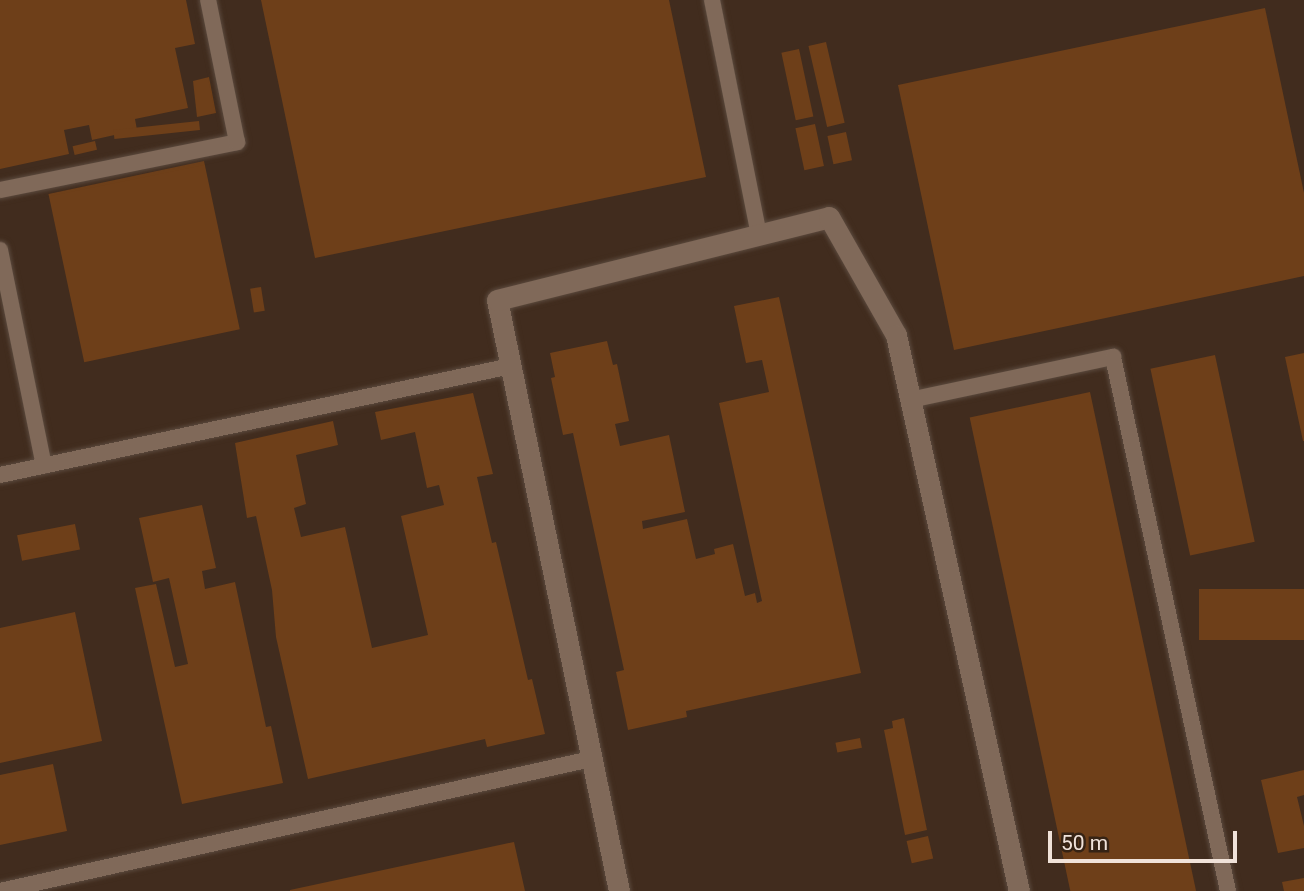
<!DOCTYPE html>
<html>
<head>
<meta charset="utf-8">
<style>
  body { margin:0 }
  #map { position:relative; width:1304px; height:891px; overflow:hidden; background:#412c1e; font-family:Roboto,sans-serif }
  div>[style] { position:absolute }
  .building>* { inset:0; background:#6e3f19; transform-origin:0 0 }
  .roads { filter:drop-shadow(0 0 2px #5b4a3e) drop-shadow(0 0 2px #5b4a3e) }
  .lane>* { height:16px; margin:-8px; padding:0 8px; transform-origin:8px; border-radius:8px; background:#806959 }
  .street>* { height:21px; margin:-10.5px; padding:0 10.5px; transform-origin:10.5px; border-radius:10.5px; background:#806959 }
  span { translate:-50% -50%; white-space:nowrap; text-align:center; line-height:1.15; -webkit-text-stroke:5px #362314; paint-order:stroke }
  .scale { position:absolute; left:1048px; top:831px; width:189px; height:32px; box-sizing:border-box; border:4px solid #f0e2d9; border-top:0; padding-left:9px; font-size:21px; line-height:24px; white-space:nowrap; color:#f0e2d9; -webkit-text-stroke:5px #362314; paint-order:stroke }
</style>
</head>
<body>
<div id="map">
  <div class="building">
    <i style="clip-path:polygon(0 0,186px 0,195px 44px,175px 48px,188px 108px,135px 119px,137px 130px,92px 140px,89px 125px,64px 130px,69px 154px,0 169px)"></i>
    <i style="clip-path:polygon(261px 0,669px 0,706px 177px,315px 258px)"></i>
    <i style="clip-path:polygon(1265px 8px,1304px 193px,1304px 276px,954px 350px,898px 85px)"></i>
    <i style="left:826px;top:42px;width:83px;height:18px;rotate:77deg"></i>
    <i style="left:799px;top:49px;width:69px;height:18px;rotate:78deg"></i>
    <i style="clip-path:polygon(209px 77px,216px 113px,197px 117px,193px 81px)"></i>
    <i style="left:199px;top:121px;width:9px;height:86px;rotate:84deg"></i>
    <i style="left:815px;top:124px;width:43px;height:20px;rotate:78deg"></i>
    <i style="left:846px;top:132px;width:29px;height:19px;rotate:78deg"></i>
    <i style="left:95px;top:141px;width:9px;height:23px;rotate:77deg"></i>
    <i style="left:204px;top:161px;width:172px;height:159px;rotate:78deg"></i>
    <i style="left:261px;top:287px;width:24px;height:11px;rotate:81deg"></i>
    <i style="clip-path:polygon(779px 297px,861px 673px,686px 711px,687px 717px,628px 730px,616px 672px,624px 670px,573px 433px,563px 435px,551px 378px,555px 377px,550px 353px,607px 341px,613px 365px,617px 364px,629px 421px,615px 424px,620px 446px,669px 435px,685px 512px,642px 521px,643px 529px,687px 519px,696px 559px,715px 554px,714px 549px,733px 544px,745px 596px,755px 593px,757px 603px,762px 601px,719px 403px,769px 392px,762px 360px,746px 363px,734px 306px)"></i>
    <i style="clip-path:polygon(1304px 353px,1304px 441px,1303px 441px,1285px 357px)"></i>
    <i style="left:1215px;top:355px;width:191px;height:66px;rotate:78deg"></i>
    <i style="left:1090px;top:392px;width:510px;height:123px;rotate:78deg"></i>
    <i style="clip-path:polygon(473px 393px,493px 474px,477px 477px,492px 543px,496px 542px,528px 680px,532px 679px,545px 734px,487px 747px,485px 739px,308px 779px,276px 637px,272px 590px,256px 516px,247px 518px,235px 443px,333px 421px,338px 445px,296px 455px,306px 504px,294px 508px,301px 537px,345px 527px,372px 648px,428px 635px,401px 516px,444px 505px,439px 485px,427px 488px,415px 432px,381px 440px,375px 412px)"></i>
    <i style="clip-path:polygon(202px 505px,216px 568px,202px 571px,205px 589px,235px 582px,266px 727px,271px 726px,283px 783px,182px 804px,135px 588px,156px 584px,175px 667px,188px 664px,169px 578px,153px 582px,139px 518px)"></i>
    <i style="left:75px;top:524px;width:26px;height:59px;rotate:79deg"></i>
    <i style="left:1304px;top:589px;width:51px;height:105px;rotate:90deg"></i>
    <i style="clip-path:polygon(75px 612px,102px 741px,0 763px,0 628px)"></i>
    <i style="clip-path:polygon(904px 718px,927px 830px,905px 835px,884px 730px,893px 728px,892px 721px)"></i>
    <i style="left:860px;top:738px;width:10px;height:25px;rotate:79deg"></i>
    <i style="clip-path:polygon(53px 764px,67px 831px,0 845px,0 775px)"></i>
    <i style="clip-path:polygon(1304px 770px,1304px 795px,1297px 797px,1304px 826px,1304px 848px,1278px 853px,1261px 780px)"></i>
    <i style="left:928px;top:836px;width:23px;height:22px;rotate:77deg"></i>
    <i style="clip-path:polygon(514px 842px,525px 891px,290px 891px,290px 890px)"></i>
    <i style="clip-path:polygon(1304px 878px,1304px 891px,1284px 891px,1282px 882px)"></i>
  </div>
  <div class="roads">
    <div class="lane">
      <i style="left:712px;top:0;width:240px;rotate:78.7deg"></i>
      <i style="left:0;top:190px;width:242px;rotate:-11.4deg"></i>
      <i style="left:237px;top:142px;width:145px;rotate:-101.5deg"></i>
      <i style="left:0;top:250px;width:220px;rotate:78.5deg"></i>
      <i style="left:910px;top:400px;width:208px;rotate:-12deg"></i>
      <i style="left:1113px;top:357px;width:546px;rotate:77.85deg"></i>
      <i style="left:0;top:475px;width:522px;rotate:-12.04deg"></i>
      <i style="left:0;top:891px;width:606px;rotate:-12.59deg"></i>
    </div>
    <div class="street">
      <i style="left:619px;top:891px;width:603px;rotate:-101.66deg"></i>
      <i style="left:497px;top:300px;width:342px;rotate:-14deg"></i>
      <i style="left:829px;top:217px;width:136px;rotate:60.4deg"></i>
      <i style="left:896px;top:335px;width:569px;rotate:77.53deg"></i>
    </div>
  </div>
  <div class="scale">50 m</div>
</div>
</body>
</html>
